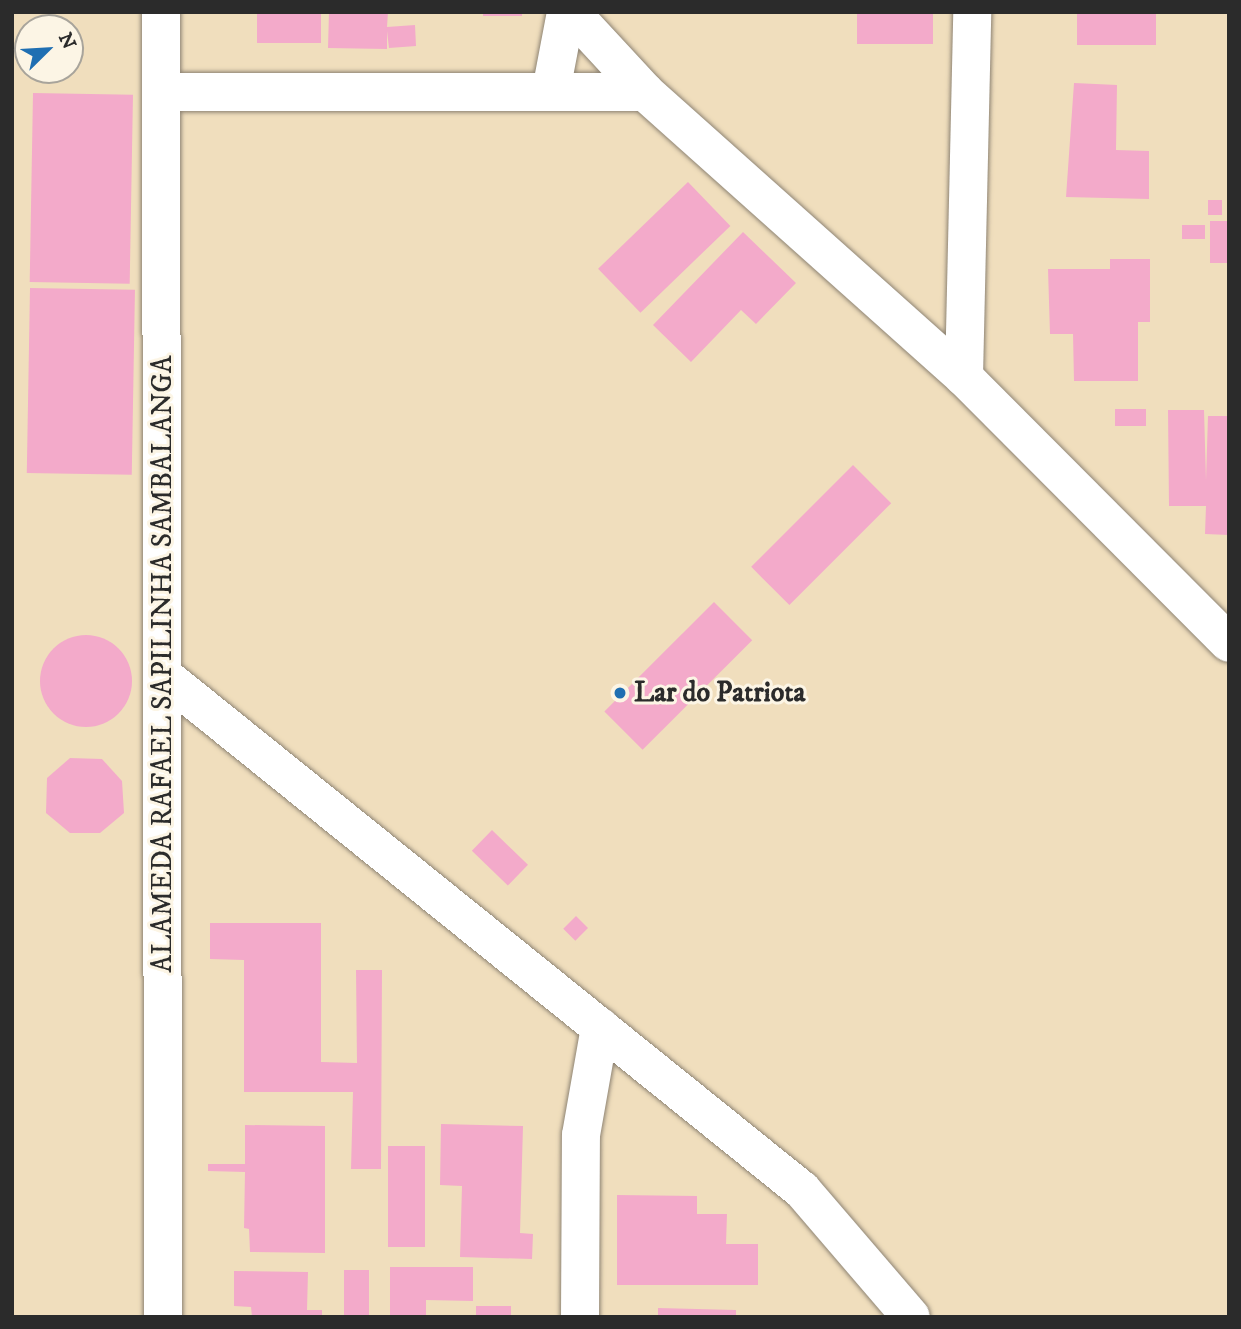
<!DOCTYPE html>
<html>
<head>
<meta charset="utf-8">
<style>
  body { margin:0 }
  #map { position:relative; width:1241px; height:1329px; overflow:hidden; background:#f0debd; font-family:"IM FELL DW Pica",serif }
  div>[style] { position:absolute }
  .building>* { inset:0; background:#f3aaca; transform-origin:0 0 }
  .round { border-radius:50% }
  .roads { filter:drop-shadow(0 0 2px #8e8474) drop-shadow(0 0 2px #8e8474) }
  .street>* { height:38px; margin:-19px; padding:0 19px; transform-origin:19px; border-radius:19px; background:#fff }
  .dots>* { width:19px; height:19px; translate:-50% -50%; box-sizing:border-box; border:4px solid #fcf5e5; border-radius:50% }
  span { translate:-50% -50%; white-space:nowrap; text-align:center; line-height:1.15; -webkit-text-stroke:6px #fcf5e5; paint-order:stroke }
  .street-label { font-size:28px; color:#2b2b2b }
  .poi-label { font-size:28px; color:#2b2b2b; font-weight:700 }
  .left { translate:0 -50%; text-align:left }
  .frame { position:absolute; inset:0; border:14px solid #2b2b2b; pointer-events:none }
  .north { position:absolute; left:14px; top:14px; width:70px; height:70px; box-sizing:border-box; background:#fcf5e5; border:2px solid #a8a49b; border-radius:50%; rotate:66deg; font-size:19px; font-weight:700; line-height:28px; text-align:center; color:#2b2b2b }
  .north::after { content:''; display:block; margin:auto; width:24px; height:32px; background:#1f6fb2; clip-path:polygon(50% 0,100% 100%,50% 72%,0 100%) }
</style>
</head>
<body>
<div id="map">
  <div class="building">
    <i style="left:257px;top:12px;width:64px;height:31px"></i>
    <i style="clip-path:polygon(329px 12px,388px 12px,387px 27px,415px 25px,416px 46px,389px 48px,387px 31px,387px 49px,328px 48px)"></i>
    <i style="left:483px;top:12px;width:39px;height:4px"></i>
    <i style="left:857px;top:12px;width:76px;height:32px"></i>
    <i style="left:1077px;top:12px;width:79px;height:33px"></i>
    <i style="clip-path:polygon(1074px 83px,1117px 85px,1116px 150px,1149px 151px,1149px 199px,1066px 197px)"></i>
    <i style="left:33px;top:93px;width:100px;height:189px;rotate:1deg"></i>
    <i style="left:688px;top:182px;width:61px;height:125px;rotate:46deg"></i>
    <i style="left:1208px;top:200px;width:14px;height:15px"></i>
    <i style="left:1210px;top:221px;width:19px;height:42px"></i>
    <i style="left:1182px;top:225px;width:23px;height:14px"></i>
    <i style="clip-path:polygon(743px 232px,796px 283px,756px 324px,741px 310px,691px 362px,653px 325px)"></i>
    <i style="clip-path:polygon(1110px 259px,1150px 259px,1150px 322px,1138px 322px,1138px 381px,1074px 381px,1073px 334px,1050px 334px,1048px 269px,1110px 269px)"></i>
    <i style="left:30px;top:288px;width:105px;height:185px;rotate:1deg"></i>
    <i style="left:1146px;top:409px;width:17px;height:31px;rotate:90deg"></i>
    <i style="clip-path:polygon(1168px 410px,1204px 410px,1206px 480px,1208px 416px,1229px 416px,1229px 535px,1205px 534px,1206px 506px,1169px 506px)"></i>
    <i style="left:853px;top:465px;width:54px;height:144px;rotate:45deg"></i>
    <i style="left:714px;top:602px;width:54px;height:155px;rotate:45deg"></i>
    <i class="round" style="left:40px;top:635px;width:92px;height:92px"></i>
    <i style="clip-path:polygon(70px 758px,102px 759px,122px 781px,124px 813px,100px 833px,70px 833px,46px 813px,47px 778px)"></i>
    <i style="left:492px;top:830px;width:50px;height:29px;rotate:44deg"></i>
    <i style="left:576px;top:916px;width:17px;height:18px;rotate:45deg"></i>
    <i style="clip-path:polygon(210px 923px,321px 923px,321px 1062px,357px 1063px,356px 970px,382px 970px,381px 1169px,351px 1169px,353px 1092px,244px 1092px,244px 960px,210px 959px)"></i>
    <i style="clip-path:polygon(441px 1124px,523px 1126px,520px 1233px,533px 1234px,532px 1259px,460px 1257px,462px 1186px,440px 1185px)"></i>
    <i style="clip-path:polygon(245px 1125px,325px 1126px,325px 1253px,250px 1252px,249px 1229px,244px 1228px,245px 1172px,208px 1171px,208px 1164px,245px 1164px)"></i>
    <i style="left:388px;top:1146px;width:37px;height:101px"></i>
    <i style="clip-path:polygon(617px 1195px,697px 1196px,697px 1214px,727px 1214px,726px 1244px,758px 1244px,758px 1285px,617px 1285px)"></i>
    <i style="clip-path:polygon(390px 1267px,473px 1267px,473px 1301px,426px 1300px,426px 1317px,390px 1317px)"></i>
    <i style="left:344px;top:1270px;width:25px;height:47px"></i>
    <i style="clip-path:polygon(234px 1271px,308px 1272px,307px 1310px,322px 1310px,322px 1317px,252px 1317px,251px 1307px,234px 1306px)"></i>
    <i style="left:511px;top:1306px;width:11px;height:35px;rotate:90deg"></i>
    <i style="clip-path:polygon(658px 1308px,736px 1310px,736px 1317px,658px 1317px)"></i>
  </div>
  <div class="roads">
    <div class="street">
      <i style="left:161px;top:12px;width:1305px;rotate:89.91deg"></i>
      <i style="left:571px;top:12px;width:109px;rotate:47.2deg"></i>
      <i style="left:645px;top:92px;width:428px;rotate:41.8deg"></i>
      <i style="left:964px;top:377px;width:375px;rotate:45.1deg"></i>
      <i style="left:551px;top:91px;width:80px;rotate:-79.2deg"></i>
      <i style="left:162px;top:92px;width:483px"></i>
      <i style="left:964px;top:377px;width:365px;rotate:-88.7deg"></i>
      <i style="left:164px;top:676px;width:819px;rotate:38.86deg"></i>
      <i style="left:802px;top:1190px;width:167px;rotate:49.4deg"></i>
      <i style="left:580px;top:1317px;width:182px;rotate:-89.7deg"></i>
      <i style="left:581px;top:1135px;width:110px;rotate:-80deg"></i>
    </div>
  </div>
  <div class="dots">
    <i style="left:620px;top:693px;background:#1f6fb2"></i>
  </div>
  <div class="street-label">
    <span style="left:163px;top:664px;rotate:-90deg">ALAMEDA RAFAEL SAPILINHA SAMBALANGA</span>
  </div>
  <div class="poi-label">
    <span class="left" style="left:634px;top:693px">Lar do Patriota</span>
  </div>
  <div class="frame"></div>
  <div class="north">N</div>
</div>
</body>
</html>
